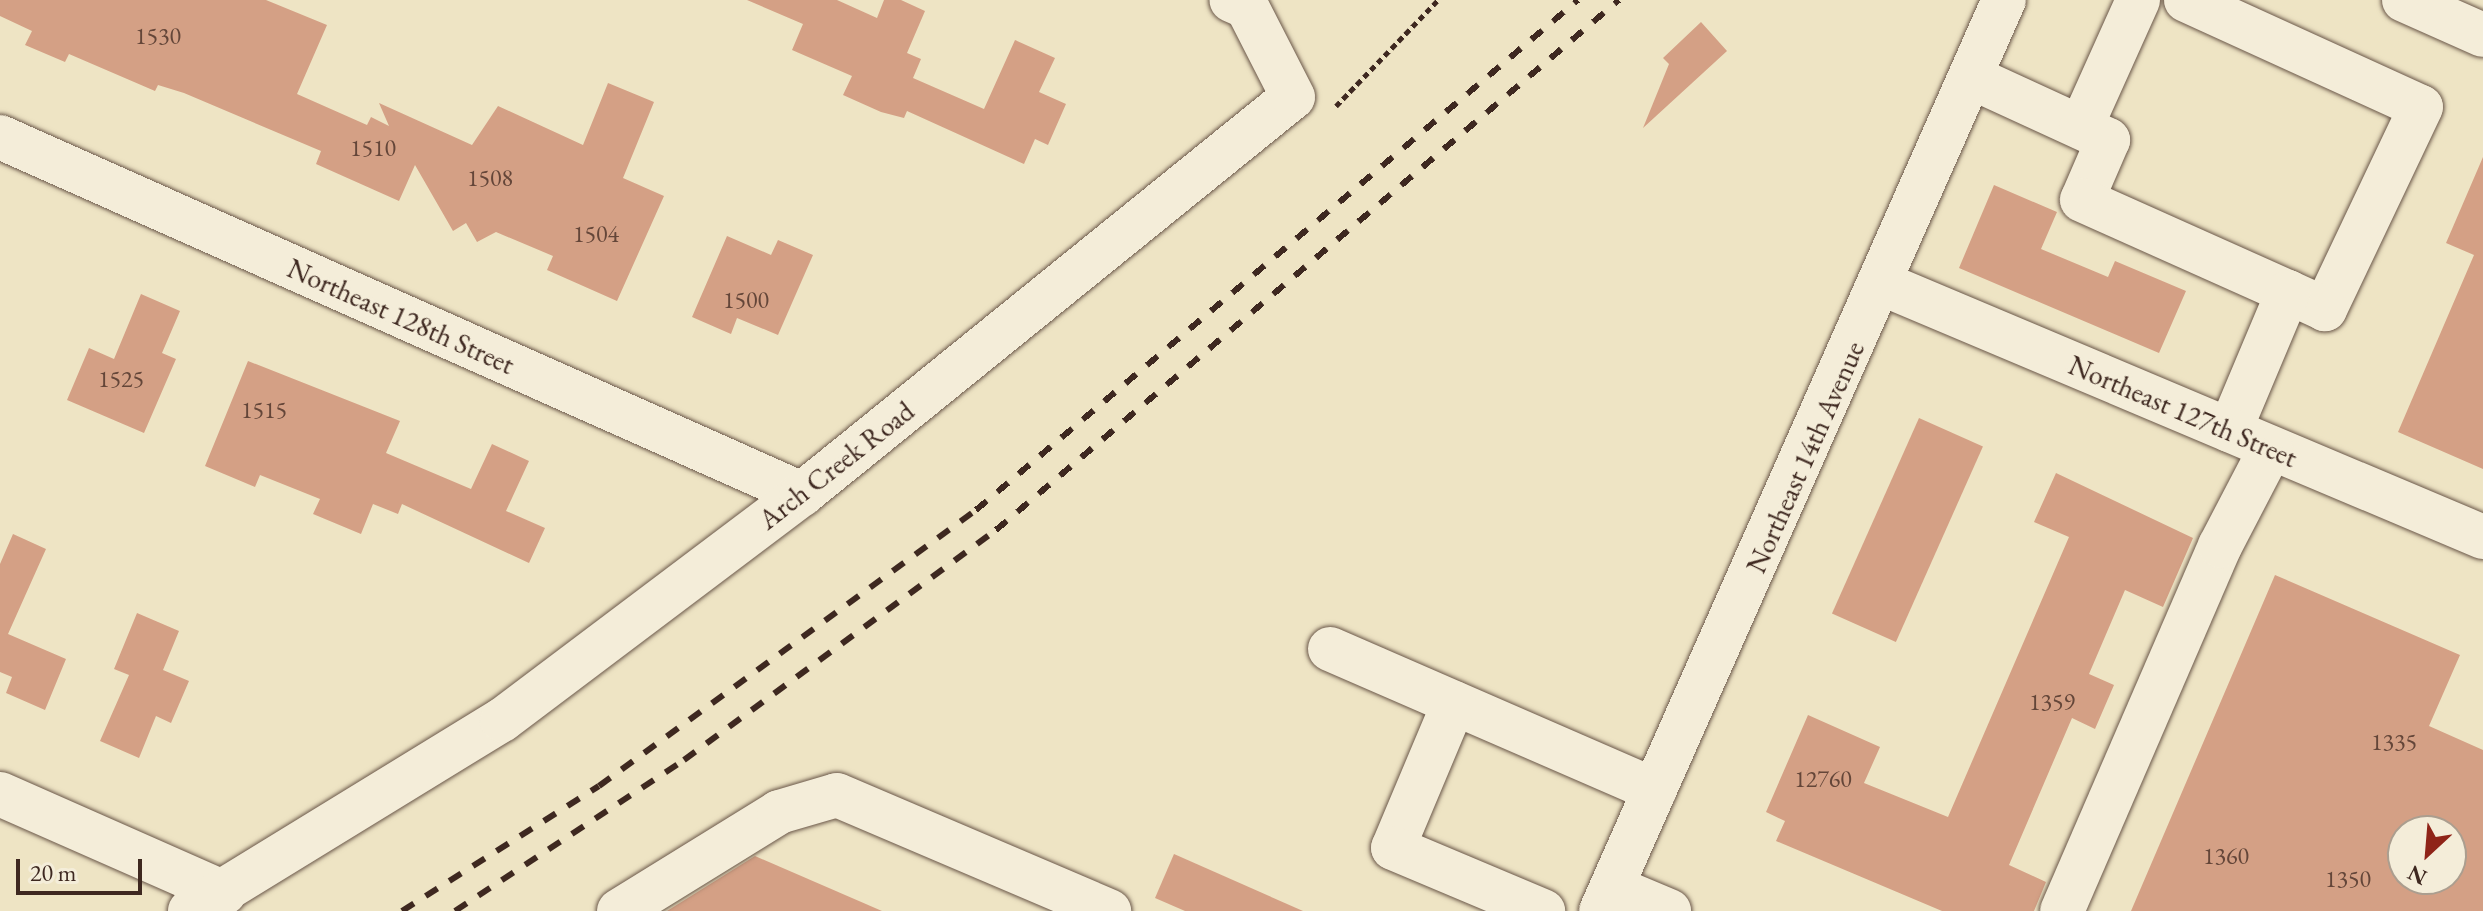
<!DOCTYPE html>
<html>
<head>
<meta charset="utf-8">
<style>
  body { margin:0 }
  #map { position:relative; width:2483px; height:911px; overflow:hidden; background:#eee4c4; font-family:"EB Garamond",serif }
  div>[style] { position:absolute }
  .building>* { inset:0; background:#d4a085; transform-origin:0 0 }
  .path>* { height:5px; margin-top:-2.5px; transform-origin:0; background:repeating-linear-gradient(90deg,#3e2820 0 6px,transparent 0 10px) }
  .roads { filter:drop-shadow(0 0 2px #6a5749) drop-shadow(0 0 2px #6a5749) }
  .minor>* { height:44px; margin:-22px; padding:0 22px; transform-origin:22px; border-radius:22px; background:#f4edd9 }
  .rail>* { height:6px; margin-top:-3px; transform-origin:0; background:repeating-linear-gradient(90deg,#3e2820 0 14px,transparent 0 28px) }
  span { translate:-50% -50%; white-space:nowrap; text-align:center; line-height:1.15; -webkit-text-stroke:6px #f4edd9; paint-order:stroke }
  .number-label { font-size:24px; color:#644639 }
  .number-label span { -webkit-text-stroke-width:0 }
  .street-label { font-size:28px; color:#3e2820 }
  .north { position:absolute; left:2387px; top:815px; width:80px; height:80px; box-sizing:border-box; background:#f4edd9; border:2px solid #ab9e8f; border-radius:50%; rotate:206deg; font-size:22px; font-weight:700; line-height:32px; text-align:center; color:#3e2820 }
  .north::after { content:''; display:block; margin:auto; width:28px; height:36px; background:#8f2418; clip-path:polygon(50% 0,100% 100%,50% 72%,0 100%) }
  .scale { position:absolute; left:16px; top:859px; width:126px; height:36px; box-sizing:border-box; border:4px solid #3e2820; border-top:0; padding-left:10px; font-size:24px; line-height:28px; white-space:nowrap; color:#3e2820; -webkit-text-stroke:6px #f4edd9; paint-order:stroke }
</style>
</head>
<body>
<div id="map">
  <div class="building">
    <i style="clip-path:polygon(0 0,266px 0,327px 25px,297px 94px,367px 125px,371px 117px,389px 126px,379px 103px,472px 145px,498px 106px,583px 145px,608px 83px,654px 102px,623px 178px,664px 196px,617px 301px,547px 270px,553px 256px,496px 232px,477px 242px,466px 223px,453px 231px,415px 165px,399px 201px,316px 164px,321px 151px,184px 93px,158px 85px,155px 91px,69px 54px,65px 62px,25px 45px,32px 31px,0 16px)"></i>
    <i style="clip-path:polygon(747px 0,837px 0,877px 18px,884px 0,901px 0,925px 11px,907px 53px,921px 59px,913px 78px,984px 109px,1015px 40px,1055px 58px,1039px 92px,1066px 104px,1048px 145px,1035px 139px,1024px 164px,907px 111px,904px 118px,881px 112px,843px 95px,852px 76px,792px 50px,803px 24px)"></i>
    <i style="clip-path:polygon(1701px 22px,1727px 51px,1643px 128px,1669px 64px,1663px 58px)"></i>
    <i style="clip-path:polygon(2483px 157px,2483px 469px,2398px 432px,2474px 255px,2446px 243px)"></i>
    <i style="clip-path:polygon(1994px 185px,2057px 212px,2041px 249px,2108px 277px,2115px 261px,2186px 291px,2159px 353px,1959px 268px)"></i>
    <i style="clip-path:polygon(727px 236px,771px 255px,778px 240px,813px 255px,778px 335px,737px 318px,731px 334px,692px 317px)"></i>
    <i style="clip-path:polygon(141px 294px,180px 311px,162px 353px,176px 359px,144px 433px,67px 400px,89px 348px,114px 359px)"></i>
    <i style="clip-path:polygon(248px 361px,400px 421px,386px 453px,471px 489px,492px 444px,529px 461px,506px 511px,545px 528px,529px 563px,402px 504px,398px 514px,373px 504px,361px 534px,313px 514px,320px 499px,260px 475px,255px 487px,205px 466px)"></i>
    <i style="left:1919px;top:418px;width:70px;height:214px;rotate:24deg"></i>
    <i style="clip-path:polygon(2056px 473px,2193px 538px,2163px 607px,2125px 590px,2089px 674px,2114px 685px,2095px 729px,2072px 718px,2009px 865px,2046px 882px,2034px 911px,1942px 911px,1776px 841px,1785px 821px,1766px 812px,1808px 715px,1880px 747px,1864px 783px,1948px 817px,2069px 537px,2034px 522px)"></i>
    <i style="clip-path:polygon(13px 534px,46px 549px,8px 634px,66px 659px,45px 710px,6px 693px,12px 677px,0 672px,0 564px)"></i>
    <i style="clip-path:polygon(evenodd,2275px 575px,2460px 655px,2429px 726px,2483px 750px,2483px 911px,2131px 911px,2275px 575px,2403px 831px,2451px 831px,2451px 879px,2403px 879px,2403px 831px)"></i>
    <i style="clip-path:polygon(137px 613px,179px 631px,163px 670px,189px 681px,171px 723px,156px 716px,139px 758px,100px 741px,129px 675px,114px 669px)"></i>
    <i style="clip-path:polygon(1174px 854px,1303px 911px,1185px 911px,1155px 898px)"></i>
    <i style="clip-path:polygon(755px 856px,882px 911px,667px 911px)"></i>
  </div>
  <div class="path">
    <i style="left:1336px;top:106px;width:147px;rotate:-46.1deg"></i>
  </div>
  <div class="roads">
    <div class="minor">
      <i style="left:2186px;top:0;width:258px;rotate:24.5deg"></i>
      <i style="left:2421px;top:107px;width:224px;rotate:115.4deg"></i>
      <i style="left:2325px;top:309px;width:41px;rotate:-155.3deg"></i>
      <i style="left:2404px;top:0;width:86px;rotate:23.9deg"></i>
      <i style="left:1971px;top:77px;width:151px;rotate:24.7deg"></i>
      <i style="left:2108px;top:140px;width:65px;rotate:113.4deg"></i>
      <i style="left:2082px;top:200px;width:226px;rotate:24.1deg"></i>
      <i style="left:2288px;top:292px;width:150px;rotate:112.8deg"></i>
      <i style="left:2081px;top:127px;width:139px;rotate:-65.8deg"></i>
      <i style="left:0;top:137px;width:878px;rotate:24deg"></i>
      <i style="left:1883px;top:284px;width:651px;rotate:22.86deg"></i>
      <i style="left:1330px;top:649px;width:354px;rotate:23.5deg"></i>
      <i style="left:1454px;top:703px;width:157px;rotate:112.8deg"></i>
      <i style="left:1393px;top:848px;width:163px;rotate:22.8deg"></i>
      <i style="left:0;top:794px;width:245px;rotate:23.8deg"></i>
      <i style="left:1612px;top:887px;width:62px;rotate:22.8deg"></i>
      <i style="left:190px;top:911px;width:366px;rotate:-31.5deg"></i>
      <i style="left:502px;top:720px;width:376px;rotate:-37deg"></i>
      <i style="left:802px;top:494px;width:631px;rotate:-38.96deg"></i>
      <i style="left:1293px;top:97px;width:101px;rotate:-117.1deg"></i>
      <i style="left:1247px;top:7px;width:17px;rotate:-156deg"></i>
      <i style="left:619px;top:911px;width:188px;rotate:-31.7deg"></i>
      <i style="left:779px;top:812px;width:60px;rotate:-16.3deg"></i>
      <i style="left:837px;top:795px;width:296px;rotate:23.1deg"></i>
      <i style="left:1601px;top:911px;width:996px;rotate:-66.14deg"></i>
      <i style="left:2062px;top:911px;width:398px;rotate:-66.6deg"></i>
      <i style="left:2220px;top:546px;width:110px;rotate:-62.5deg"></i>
    </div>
  </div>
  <div class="rail">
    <i style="left:402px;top:911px;width:233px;rotate:-32.4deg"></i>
    <i style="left:599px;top:786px;width:467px;rotate:-36.2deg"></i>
    <i style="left:976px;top:510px;width:789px;rotate:-40.27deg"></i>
    <i style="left:455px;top:911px;width:274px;rotate:-33.4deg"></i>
    <i style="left:684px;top:760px;width:388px;rotate:-36.4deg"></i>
    <i style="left:996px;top:530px;width:818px;rotate:-40.39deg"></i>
  </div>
  <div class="number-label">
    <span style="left:158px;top:36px">1530</span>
    <span style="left:373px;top:148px">1510</span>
    <span style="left:490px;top:178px">1508</span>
    <span style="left:596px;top:234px">1504</span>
    <span style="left:746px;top:300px">1500</span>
    <span style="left:121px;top:379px">1525</span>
    <span style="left:264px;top:410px">1515</span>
    <span style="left:2052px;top:702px">1359</span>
    <span style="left:2394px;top:742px">1335</span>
    <span style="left:1823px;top:779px">12760</span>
    <span style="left:2226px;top:856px">1360</span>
    <span style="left:2348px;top:879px">1350</span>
  </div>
  <div class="street-label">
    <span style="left:401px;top:316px;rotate:24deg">Northeast 128th Street</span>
    <span style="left:2183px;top:411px;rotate:23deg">Northeast 127th Street</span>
    <span style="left:1805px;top:457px;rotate:-66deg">Northeast 14th Avenue</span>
    <span style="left:836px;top:465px;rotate:-38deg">Arch Creek Road</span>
  </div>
  <div class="north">N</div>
  <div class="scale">20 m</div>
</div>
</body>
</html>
